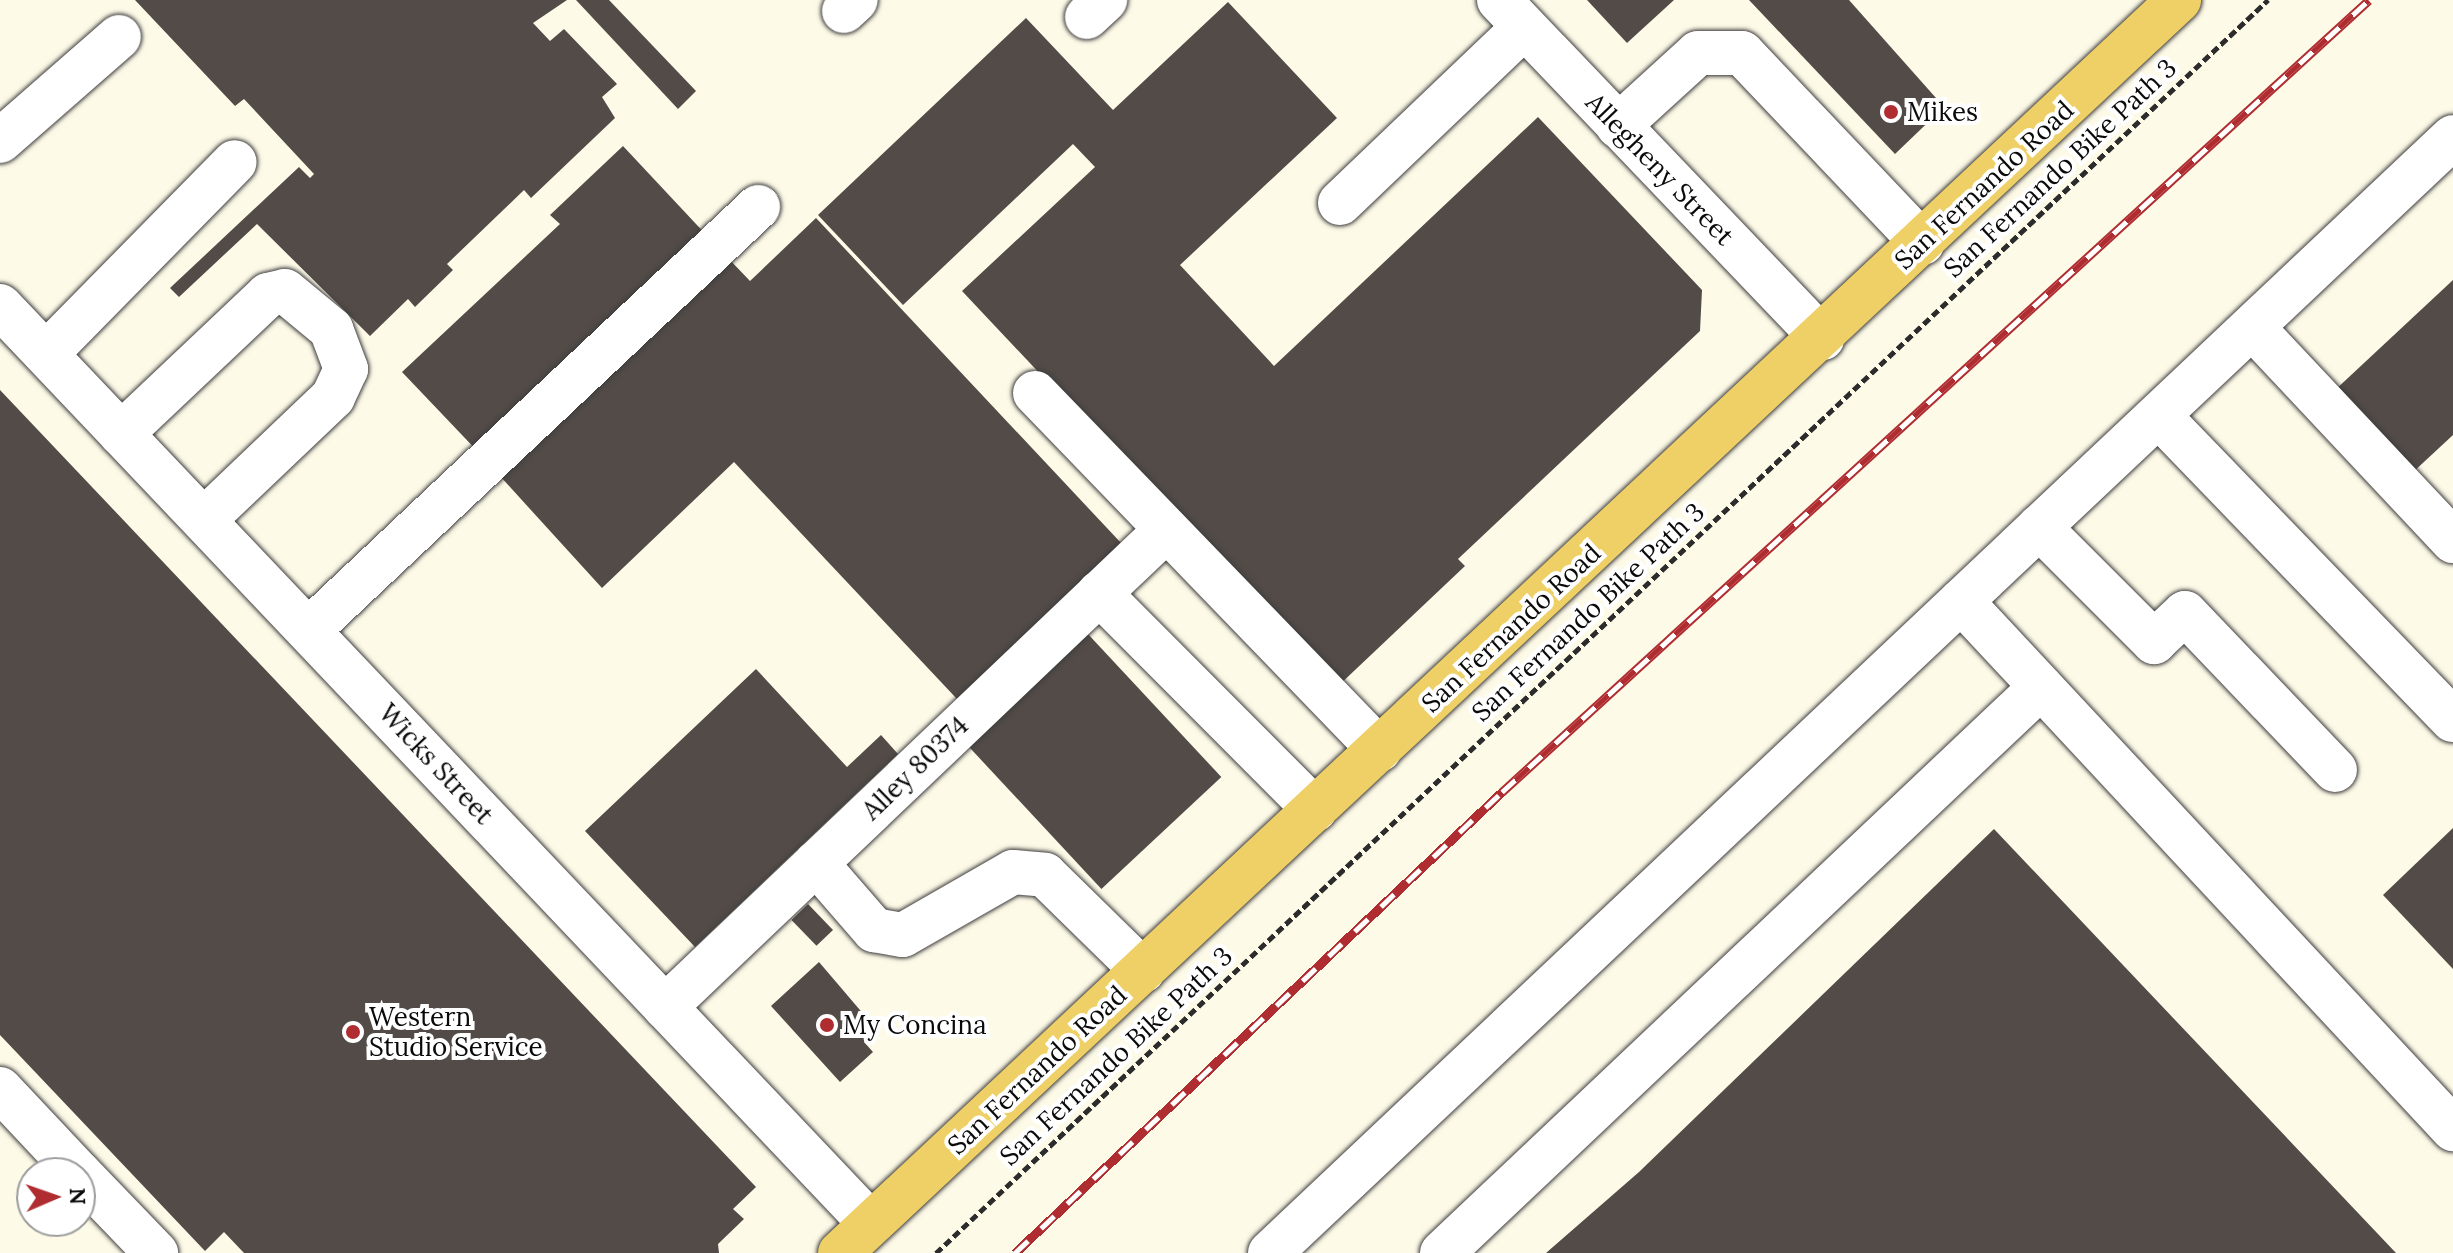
<!DOCTYPE html>
<html>
<head>
<meta charset="utf-8">
<style>
  body { margin:0 }
  #map { position:relative; width:2453px; height:1253px; overflow:hidden; background:#fefae8; font-family:Lora,serif }
  div>[style] { position:absolute }
  .building>* { inset:0; background:#524b47; transform-origin:0 0 }
  .path>* { height:5px; margin-top:-2.5px; transform-origin:0; background:repeating-linear-gradient(90deg,#2c2c2c 0 8px,transparent 0 12px) }
  .roads { filter:drop-shadow(0 0 2px #3d3d3d) drop-shadow(0 0 2px #3d3d3d) }
  .minor>* { height:44px; margin:-22px; padding:0 22px; transform-origin:22px; border-radius:22px; background:#fff }
  .major>* { height:44px; margin:-22px; padding:0 22px; transform-origin:22px; border-radius:22px; background:#efd067 }
  .rail>* { height:9px; margin-top:-4.5px; transform-origin:0; background:repeating-linear-gradient(90deg,#fff 0 18px,#af2d31 0 36px); box-sizing:border-box; border-block:2px solid #af2d31 }
  .dots>* { width:22px; height:22px; translate:-50% -50%; box-sizing:border-box; border:4px solid #fff; border-radius:50% }
  span { translate:-50% -50%; white-space:nowrap; text-align:center; line-height:1.15; -webkit-text-stroke:8px #fff; paint-order:stroke }
  .poi-label { font-size:26px; color:#0a0a0a }
  .left { translate:0 -50%; text-align:left }
  .street-label { font-size:26px; color:#0a0a0a }
  .north { position:absolute; left:16px; top:1157px; width:80px; height:80px; box-sizing:border-box; background:#fff; border:2px solid #9d9d9d; border-radius:50%; rotate:88deg; font-size:22px; font-weight:700; line-height:32px; text-align:center; color:#0a0a0a }
  .north::after { content:''; display:block; margin:auto; width:28px; height:36px; background:#af2d31; clip-path:polygon(50% 0,100% 100%,50% 72%,0 100%) }
</style>
</head>
<body>
<div id="map">
  <div class="building">
    <i style="clip-path:polygon(135px 0,567px 0,533px 23px,550px 41px,564px 29px,617px 84px,602px 97px,615px 118px,531px 198px,524px 190px,447px 264px,453px 270px,415px 307px,408px 299px,370px 336px,257px 224px,179px 297px,170px 288px,299px 167px,310px 178px,314px 174px,244px 99px,235px 106px)"></i>
    <i style="clip-path:polygon(576px 0,609px 0,696px 91px,678px 109px)"></i>
    <i style="clip-path:polygon(1587px 0,1674px 0,1627px 43px)"></i>
    <i style="clip-path:polygon(1749px 0,1849px 0,1944px 107px,1895px 154px)"></i>
    <i style="clip-path:polygon(1228px 2px,1337px 118px,1180px 265px,1274px 366px,1538px 117px,1702px 290px,1700px 331px,1458px 559px,1465px 566px,1336px 688px,962px 291px,1095px 167px,1073px 144px,903px 305px,818px 215px,1026px 18px,1113px 110px)"></i>
    <i style="clip-path:polygon(623px 146px,711px 240px,482px 456px,402px 372px,560px 224px,550px 215px)"></i>
    <i style="clip-path:polygon(816px 218px,1122px 544px,957px 699px,734px 462px,602px 588px,499px 475px,728px 258px,750px 281px)"></i>
    <i style="clip-path:polygon(2453px 280px,2453px 435px,2411px 474px,2334px 391px)"></i>
    <i style="clip-path:polygon(0 390px,756px 1187px,733px 1209px,744px 1219px,718px 1244px,719px 1253px,244px 1253px,224px 1232px,205px 1251px,0 1035px)"></i>
    <i style="left:1087px;top:633px;width:197px;height:164px;rotate:47deg"></i>
    <i style="clip-path:polygon(756px 669px,847px 767px,881px 735px,898px 754px,695px 947px,585px 831px)"></i>
    <i style="clip-path:polygon(2453px 828px,2453px 969px,2383px 895px)"></i>
    <i style="clip-path:polygon(1994px 829px,2396px 1253px,1546px 1253px,1639px 1172px)"></i>
    <i style="left:808px;top:904px;width:36px;height:23px;rotate:46deg"></i>
    <i style="clip-path:polygon(819px 962px,877px 1030px,864px 1042px,873px 1052px,840px 1082px,771px 1006px)"></i>
  </div>
  <div class="path">
    <i style="left:936px;top:1253px;width:1829px;rotate:-43.25deg"></i>
  </div>
  <div class="roads">
    <div class="minor">
      <i style="left:1499px;top:0;width:468px;rotate:46.3deg"></i>
      <i style="left:844px;top:11px;width:16px;rotate:-43deg"></i>
      <i style="left:1087px;top:17px;width:25px;rotate:-43deg"></i>
      <i style="left:1618px;top:126px;width:108px;rotate:-42.4deg"></i>
      <i style="left:1698px;top:53px;width:44px"></i>
      <i style="left:1742px;top:53px;width:262px;rotate:46.5deg"></i>
      <i style="left:0;top:141px;width:158px;rotate:-41.2deg"></i>
      <i style="left:1340px;top:203px;width:255px;rotate:-43.7deg"></i>
      <i style="left:0;top:306px;width:1265px;rotate:46.5deg"></i>
      <i style="left:2254px;top:329px;width:291px;rotate:46.8deg"></i>
      <i style="left:46px;top:354px;width:269px;rotate:-45.5deg"></i>
      <i style="left:1035px;top:393px;width:496px;rotate:46deg"></i>
      <i style="left:2161px;top:418px;width:420px;rotate:46deg"></i>
      <i style="left:121px;top:434px;width:202px;rotate:-43.4deg"></i>
      <i style="left:268px;top:295px;width:17px;rotate:-13deg"></i>
      <i style="left:285px;top:291px;width:60px;rotate:39.6deg"></i>
      <i style="left:331px;top:329px;width:43px;rotate:69.4deg"></i>
      <i style="left:346px;top:369px;width:31px;rotate:115deg"></i>
      <i style="left:333px;top:397px;width:177px;rotate:136.4deg"></i>
      <i style="left:2039px;top:527px;width:163px;rotate:45deg"></i>
      <i style="left:2154px;top:642px;width:42px;rotate:-43.1deg"></i>
      <i style="left:2185px;top:613px;width:217px;rotate:46.3deg"></i>
      <i style="left:1099px;top:593px;width:306px;rotate:45.1deg"></i>
      <i style="left:1961px;top:601px;width:722px;rotate:47.02deg"></i>
      <i style="left:309px;top:630px;width:617px;rotate:-43.29deg"></i>
      <i style="left:816px;top:863px;width:89px;rotate:49.1deg"></i>
      <i style="left:874px;top:930px;width:29px;rotate:10deg"></i>
      <i style="left:903px;top:935px;width:127px;rotate:-29.8deg"></i>
      <i style="left:1013px;top:872px;width:32px;rotate:5deg"></i>
      <i style="left:1045px;top:875px;width:137px;rotate:44.4deg"></i>
      <i style="left:665px;top:1007px;width:692px;rotate:-43.59deg"></i>
      <i style="left:0;top:1089px;width:115px;rotate:46.8deg"></i>
      <i style="left:80px;top:1174px;width:110px;rotate:46.1deg"></i>
      <i style="left:1270px;top:1253px;width:1626px;rotate:-43.33deg"></i>
      <i style="left:1442px;top:1253px;width:824px;rotate:-43.38deg"></i>
    </div>
    <div class="major">
      <i style="left:840px;top:1253px;width:1834px;rotate:-43.1deg"></i>
    </div>
  </div>
  <div class="rail">
    <i style="left:1015px;top:1253px;width:671px;rotate:-43.43deg"></i>
    <i style="left:1502px;top:792px;width:1174px;rotate:-42.41deg"></i>
  </div>
  <div class="dots">
    <i style="left:1891px;top:112px;background:#af2d31"></i>
    <i style="left:827px;top:1025px;background:#af2d31"></i>
    <i style="left:353px;top:1032px;background:#af2d31"></i>
  </div>
  <div class="poi-label">
    <span class="left" style="left:1907px;top:112px">Mikes</span>
    <span class="left" style="left:369px;top:1032px">Western<br>Studio Service</span>
    <span class="left" style="left:843px;top:1025px">My Concina</span>
  </div>
  <div class="street-label">
    <span style="left:2060px;top:168px;rotate:-43deg">San Fernando Bike Path 3</span>
    <span style="left:1660px;top:169px;rotate:46deg">Allegheny Street</span>
    <span style="left:1984px;top:185px;rotate:-43deg">San Fernando Road</span>
    <span style="left:1588px;top:612px;rotate:-43deg">San Fernando Bike Path 3</span>
    <span style="left:1511px;top:628px;rotate:-43deg">San Fernando Road</span>
    <span style="left:436px;top:764px;rotate:47deg">Wicks Street</span>
    <span style="left:915px;top:768px;rotate:-44deg">Alley 80374</span>
    <span style="left:1116px;top:1056px;rotate:-43deg">San Fernando Bike Path 3</span>
    <span style="left:1037px;top:1070px;rotate:-43deg">San Fernando Road</span>
  </div>
  <div class="north">N</div>
</div>
</body>
</html>
